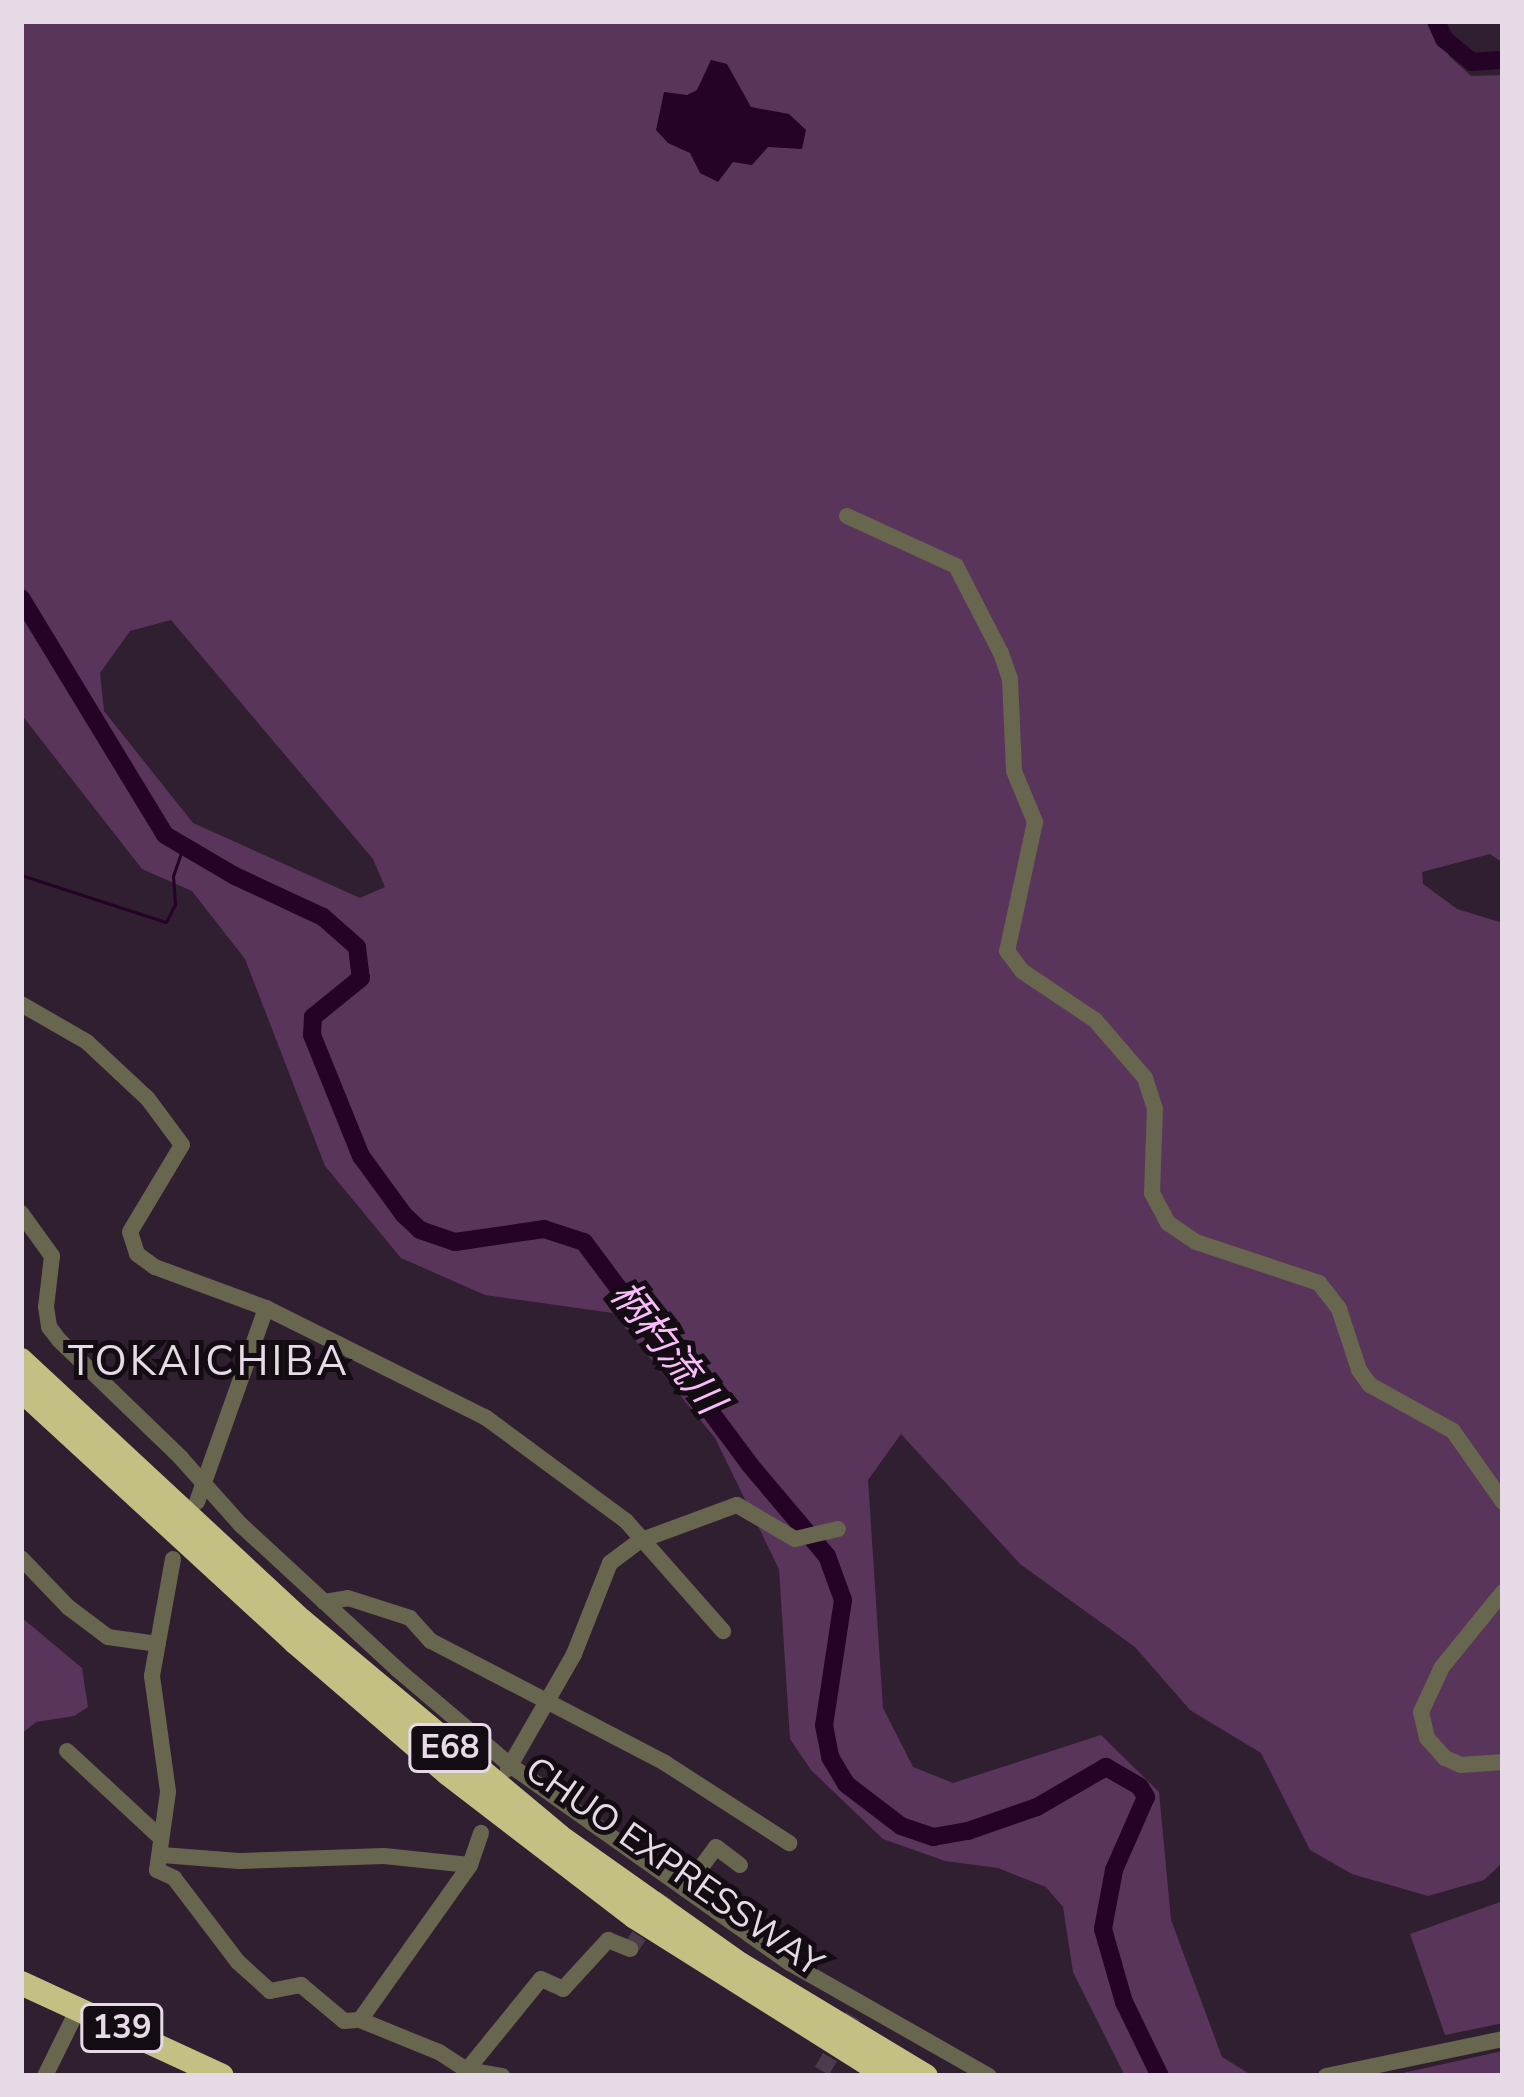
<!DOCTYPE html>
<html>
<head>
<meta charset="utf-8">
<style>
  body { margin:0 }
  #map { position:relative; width:1524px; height:2097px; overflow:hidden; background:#301f30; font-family:"Nunito Sans","Noto Sans JP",sans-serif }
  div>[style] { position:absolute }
  .green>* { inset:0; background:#5a355b }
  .water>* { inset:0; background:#240326 }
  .stream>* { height:3px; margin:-1.5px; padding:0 1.5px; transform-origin:1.5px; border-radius:1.5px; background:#240326 }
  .river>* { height:18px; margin:-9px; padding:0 9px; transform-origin:9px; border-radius:9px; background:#240326 }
  .minor-tunnel>* { height:16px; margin-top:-8px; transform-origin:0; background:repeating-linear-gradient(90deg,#4b3b4b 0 16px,transparent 0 24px) }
  .minor>* { height:16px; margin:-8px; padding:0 8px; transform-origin:8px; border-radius:8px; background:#68664f }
  .highway>* { height:24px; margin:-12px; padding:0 12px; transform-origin:12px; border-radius:12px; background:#c4c084 }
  span { translate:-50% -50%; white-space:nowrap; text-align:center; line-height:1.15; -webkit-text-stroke:10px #130c13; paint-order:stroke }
  .shield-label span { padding:3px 9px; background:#130c13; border:3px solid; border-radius:9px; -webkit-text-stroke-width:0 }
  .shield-label { font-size:33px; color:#e5dae5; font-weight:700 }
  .street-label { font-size:36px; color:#e5dae5 }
  .water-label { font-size:39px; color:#fabbfa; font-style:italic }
  .quarter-label { font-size:42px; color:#e5dae5; letter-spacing:3px }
  .frame { position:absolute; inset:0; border:24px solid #e5dae5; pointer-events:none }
</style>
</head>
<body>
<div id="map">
  <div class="green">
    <i style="clip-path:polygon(evenodd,21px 21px,1428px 21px,1450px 57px,1471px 76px,1503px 75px,1503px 863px,1490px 854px,1422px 872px,1423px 884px,1457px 909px,1503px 923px,1503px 1862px,1484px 1880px,1428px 1896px,1352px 1874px,1310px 1850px,1261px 1753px,1190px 1710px,1135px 1647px,1020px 1564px,901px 1434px,868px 1480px,883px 1708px,913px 1767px,953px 1783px,1101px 1735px,1159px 1792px,1171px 1920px,1222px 2057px,1253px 2076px,1125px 2076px,1073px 1972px,1063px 1907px,1046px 1887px,998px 1868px,945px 1861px,883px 1839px,811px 1770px,790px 1739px,779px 1569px,715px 1438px,613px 1313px,485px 1295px,401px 1258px,325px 1166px,245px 959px,192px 891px,142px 869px,21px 714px,21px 21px,171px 620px,373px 859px,385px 887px,360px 898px,193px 823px,104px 711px,100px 673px,130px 631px,171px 620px)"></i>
    <i style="clip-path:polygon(21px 1617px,82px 1668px,88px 1707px,74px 1716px,36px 1722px,21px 1734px)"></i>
    <i style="clip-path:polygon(1503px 1901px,1503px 2023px,1445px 2035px,1410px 1934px)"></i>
    <i style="clip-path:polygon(1503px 2051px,1503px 2076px,1389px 2076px)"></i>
  </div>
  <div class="water">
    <i style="clip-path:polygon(711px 60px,727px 64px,751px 107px,789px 114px,806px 130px,802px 149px,768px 147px,752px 165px,733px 162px,718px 182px,700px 173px,690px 153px,668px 143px,656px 130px,664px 92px,687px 95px,697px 90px)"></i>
  </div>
  <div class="stream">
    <i style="left:21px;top:875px;width:152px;rotate:18deg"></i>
    <i style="left:166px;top:922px;width:20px;rotate:-63deg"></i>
    <i style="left:175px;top:904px;width:28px;rotate:-94deg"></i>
    <i style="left:173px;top:876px;width:31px;rotate:-71deg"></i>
  </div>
  <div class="river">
    <i style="left:1436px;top:21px;width:20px;rotate:66deg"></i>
    <i style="left:1444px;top:39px;width:36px;rotate:39deg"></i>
    <i style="left:1472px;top:62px;width:31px;rotate:-4deg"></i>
    <i style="left:21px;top:598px;width:277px;rotate:58.7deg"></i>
    <i style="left:165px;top:835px;width:81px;rotate:30.4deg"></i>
    <i style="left:235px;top:876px;width:97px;rotate:25deg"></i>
    <i style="left:323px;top:917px;width:45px;rotate:41.4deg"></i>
    <i style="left:357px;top:947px;width:31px;rotate:83deg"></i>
    <i style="left:361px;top:978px;width:62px;rotate:140.9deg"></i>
    <i style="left:313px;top:1017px;width:18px;rotate:93deg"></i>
    <i style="left:312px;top:1035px;width:131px;rotate:68deg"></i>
    <i style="left:361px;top:1156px;width:73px;rotate:53.9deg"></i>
    <i style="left:404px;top:1215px;width:22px;rotate:43deg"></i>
    <i style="left:420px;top:1230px;width:37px;rotate:19deg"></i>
    <i style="left:455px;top:1242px;width:90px;rotate:-8.3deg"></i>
    <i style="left:544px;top:1229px;width:42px;rotate:18deg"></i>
    <i style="left:584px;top:1242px;width:278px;rotate:53.3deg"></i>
    <i style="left:750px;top:1465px;width:119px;rotate:49.8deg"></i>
    <i style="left:827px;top:1556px;width:47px;rotate:70deg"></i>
    <i style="left:843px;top:1600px;width:126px;rotate:98.6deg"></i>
    <i style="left:824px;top:1725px;width:33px;rotate:79deg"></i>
    <i style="left:830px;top:1757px;width:31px;rotate:59deg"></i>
    <i style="left:846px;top:1784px;width:69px;rotate:37.4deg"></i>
    <i style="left:901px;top:1826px;width:34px;rotate:19deg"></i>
    <i style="left:933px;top:1837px;width:36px;rotate:-10deg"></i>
    <i style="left:968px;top:1831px;width:73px;rotate:-19.2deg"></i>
    <i style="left:1037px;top:1807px;width:80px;rotate:-30.1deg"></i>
    <i style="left:1106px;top:1767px;width:39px;rotate:30deg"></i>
    <i style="left:1140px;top:1787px;width:12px;rotate:59deg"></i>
    <i style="left:1146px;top:1797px;width:80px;rotate:113.7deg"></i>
    <i style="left:1114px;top:1870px;width:60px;rotate:100.6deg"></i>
    <i style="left:1103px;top:1929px;width:76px;rotate:74deg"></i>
    <i style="left:1124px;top:2002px;width:82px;rotate:64.1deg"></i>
  </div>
  <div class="minor-tunnel">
    <i style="left:630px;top:1949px;width:70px;rotate:-55.4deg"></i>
    <i style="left:822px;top:2071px;width:63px;rotate:-60.6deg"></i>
  </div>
  <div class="minor">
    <i style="left:847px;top:516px;width:120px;rotate:24.6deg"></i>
    <i style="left:956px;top:566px;width:98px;rotate:62.7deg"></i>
    <i style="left:1001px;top:653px;width:28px;rotate:71deg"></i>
    <i style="left:1010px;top:679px;width:92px;rotate:87.5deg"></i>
    <i style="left:1014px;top:771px;width:55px;rotate:67.6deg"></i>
    <i style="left:1035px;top:822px;width:132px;rotate:102.2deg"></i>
    <i style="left:1007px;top:951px;width:25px;rotate:53deg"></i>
    <i style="left:1022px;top:971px;width:88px;rotate:33.9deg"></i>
    <i style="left:1095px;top:1020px;width:77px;rotate:49.2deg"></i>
    <i style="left:1145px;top:1078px;width:32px;rotate:72deg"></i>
    <i style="left:1155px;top:1108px;width:85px;rotate:92deg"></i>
    <i style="left:1152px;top:1193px;width:34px;rotate:62deg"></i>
    <i style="left:1168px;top:1223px;width:34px;rotate:34deg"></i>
    <i style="left:1196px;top:1242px;width:130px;rotate:18.4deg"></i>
    <i style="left:1319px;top:1283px;width:33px;rotate:52deg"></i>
    <i style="left:1339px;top:1309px;width:64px;rotate:71.8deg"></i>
    <i style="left:1359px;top:1370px;width:19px;rotate:54deg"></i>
    <i style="left:1370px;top:1385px;width:95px;rotate:29deg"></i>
    <i style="left:1453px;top:1431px;width:87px;rotate:54.8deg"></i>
    <i style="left:21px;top:1004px;width:76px;rotate:29.9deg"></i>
    <i style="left:87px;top:1042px;width:83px;rotate:43.1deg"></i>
    <i style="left:148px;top:1099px;width:57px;rotate:53.5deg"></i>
    <i style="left:182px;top:1145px;width:101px;rotate:120.9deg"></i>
    <i style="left:130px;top:1232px;width:23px;rotate:72deg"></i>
    <i style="left:137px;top:1254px;width:22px;rotate:36deg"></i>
    <i style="left:155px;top:1267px;width:118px;rotate:20.3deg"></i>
    <i style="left:266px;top:1308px;width:245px;rotate:26.5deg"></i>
    <i style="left:485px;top:1417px;width:175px;rotate:36.4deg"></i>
    <i style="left:626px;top:1521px;width:147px;rotate:48.6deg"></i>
    <i style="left:21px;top:1213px;width:53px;rotate:54.2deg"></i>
    <i style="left:52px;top:1256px;width:51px;rotate:96.7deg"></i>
    <i style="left:46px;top:1307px;width:20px;rotate:81deg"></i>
    <i style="left:49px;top:1327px;width:16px;rotate:52deg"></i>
    <i style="left:59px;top:1340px;width:170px;rotate:44deg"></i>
    <i style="left:181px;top:1458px;width:89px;rotate:48.2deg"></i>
    <i style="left:240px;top:1524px;width:215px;rotate:42.7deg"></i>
    <i style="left:398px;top:1670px;width:147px;rotate:40.3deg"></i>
    <i style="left:510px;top:1765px;width:343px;rotate:35.3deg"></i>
    <i style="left:790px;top:1963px;width:229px;rotate:29.6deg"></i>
    <i style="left:197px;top:1502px;width:206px;rotate:-70.4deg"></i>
    <i style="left:21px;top:1558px;width:68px;rotate:46.2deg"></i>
    <i style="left:68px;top:1607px;width:50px;rotate:36.9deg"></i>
    <i style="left:108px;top:1637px;width:50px;rotate:8deg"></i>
    <i style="left:173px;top:1559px;width:119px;rotate:100.2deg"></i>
    <i style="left:152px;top:1676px;width:117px;rotate:82.1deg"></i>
    <i style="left:168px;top:1792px;width:79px;rotate:98deg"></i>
    <i style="left:157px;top:1870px;width:19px;rotate:25deg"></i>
    <i style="left:174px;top:1878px;width:106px;rotate:52.7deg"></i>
    <i style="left:238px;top:1962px;width:43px;rotate:42.2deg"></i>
    <i style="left:270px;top:1991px;width:32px;rotate:-11deg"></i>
    <i style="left:301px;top:1985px;width:56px;rotate:39.9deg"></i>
    <i style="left:344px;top:2021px;width:16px;rotate:-4deg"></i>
    <i style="left:360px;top:2020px;width:85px;rotate:22.1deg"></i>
    <i style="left:439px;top:2052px;width:33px;rotate:33deg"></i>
    <i style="left:467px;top:2070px;width:36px;rotate:10deg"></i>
    <i style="left:1503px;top:1592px;width:97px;rotate:129.1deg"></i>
    <i style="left:1442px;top:1667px;width:50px;rotate:115deg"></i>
    <i style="left:1421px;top:1712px;width:27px;rotate:77deg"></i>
    <i style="left:1427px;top:1738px;width:27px;rotate:48deg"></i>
    <i style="left:1445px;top:1758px;width:17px;rotate:24deg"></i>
    <i style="left:1461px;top:1765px;width:42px;rotate:-4.1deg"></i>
    <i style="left:324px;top:1602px;width:24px;rotate:-9deg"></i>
    <i style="left:348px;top:1598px;width:65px;rotate:17.9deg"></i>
    <i style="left:410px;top:1618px;width:31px;rotate:48deg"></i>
    <i style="left:431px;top:1641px;width:264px;rotate:27.5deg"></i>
    <i style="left:665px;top:1763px;width:148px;rotate:32.8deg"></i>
    <i style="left:67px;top:1751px;width:127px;rotate:42.8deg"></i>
    <i style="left:508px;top:1769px;width:133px;rotate:-60.1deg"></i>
    <i style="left:574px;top:1654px;width:98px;rotate:-68.4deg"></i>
    <i style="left:610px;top:1563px;width:36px;rotate:-37deg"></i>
    <i style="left:639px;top:1541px;width:104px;rotate:-20.2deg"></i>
    <i style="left:737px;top:1505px;width:67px;rotate:30.4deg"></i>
    <i style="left:795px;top:1539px;width:44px;rotate:-13.1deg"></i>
    <i style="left:162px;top:1855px;width:77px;rotate:4.5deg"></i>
    <i style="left:239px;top:1861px;width:145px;rotate:-2deg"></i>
    <i style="left:384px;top:1856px;width:86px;rotate:6deg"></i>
    <i style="left:685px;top:1889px;width:52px;rotate:-53.6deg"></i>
    <i style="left:716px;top:1847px;width:30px;rotate:37deg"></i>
    <i style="left:360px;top:2020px;width:190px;rotate:-54.6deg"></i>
    <i style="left:470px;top:1865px;width:34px;rotate:-71deg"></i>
    <i style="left:467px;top:2070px;width:117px;rotate:-50.9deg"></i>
    <i style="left:541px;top:1979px;width:24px;rotate:24deg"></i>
    <i style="left:563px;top:1989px;width:67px;rotate:-47.4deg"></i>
    <i style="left:608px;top:1940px;width:24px;rotate:22deg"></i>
    <i style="left:45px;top:2076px;width:77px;rotate:-63.8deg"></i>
    <i style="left:1326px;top:2076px;width:181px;rotate:-11.8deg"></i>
  </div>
  <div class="highway">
    <i style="left:21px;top:1360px;width:382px;rotate:42.9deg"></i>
    <i style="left:301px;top:1620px;width:336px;rotate:39.9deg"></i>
    <i style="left:559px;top:1836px;width:222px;rotate:35.3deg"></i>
    <i style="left:740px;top:1964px;width:217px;rotate:31.1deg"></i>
    <i style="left:21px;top:1390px;width:374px;rotate:42.6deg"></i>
    <i style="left:296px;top:1643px;width:199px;rotate:40.7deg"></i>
    <i style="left:447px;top:1773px;width:237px;rotate:37.5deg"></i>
    <i style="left:635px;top:1917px;width:298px;rotate:32.2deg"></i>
    <i style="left:21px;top:1983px;width:221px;rotate:24.8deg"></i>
  </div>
  <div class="shield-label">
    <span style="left:450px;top:1748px">E68</span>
    <span style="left:122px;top:2028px">139</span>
  </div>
  <div class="street-label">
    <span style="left:674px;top:1867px;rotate:35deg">CHUO EXPRESSWAY</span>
  </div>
  <div class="water-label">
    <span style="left:666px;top:1348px;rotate:52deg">柄杓流川</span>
  </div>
  <div class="quarter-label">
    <span style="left:209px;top:1362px">TOKAICHIBA</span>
  </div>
  <div class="frame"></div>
</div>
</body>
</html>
